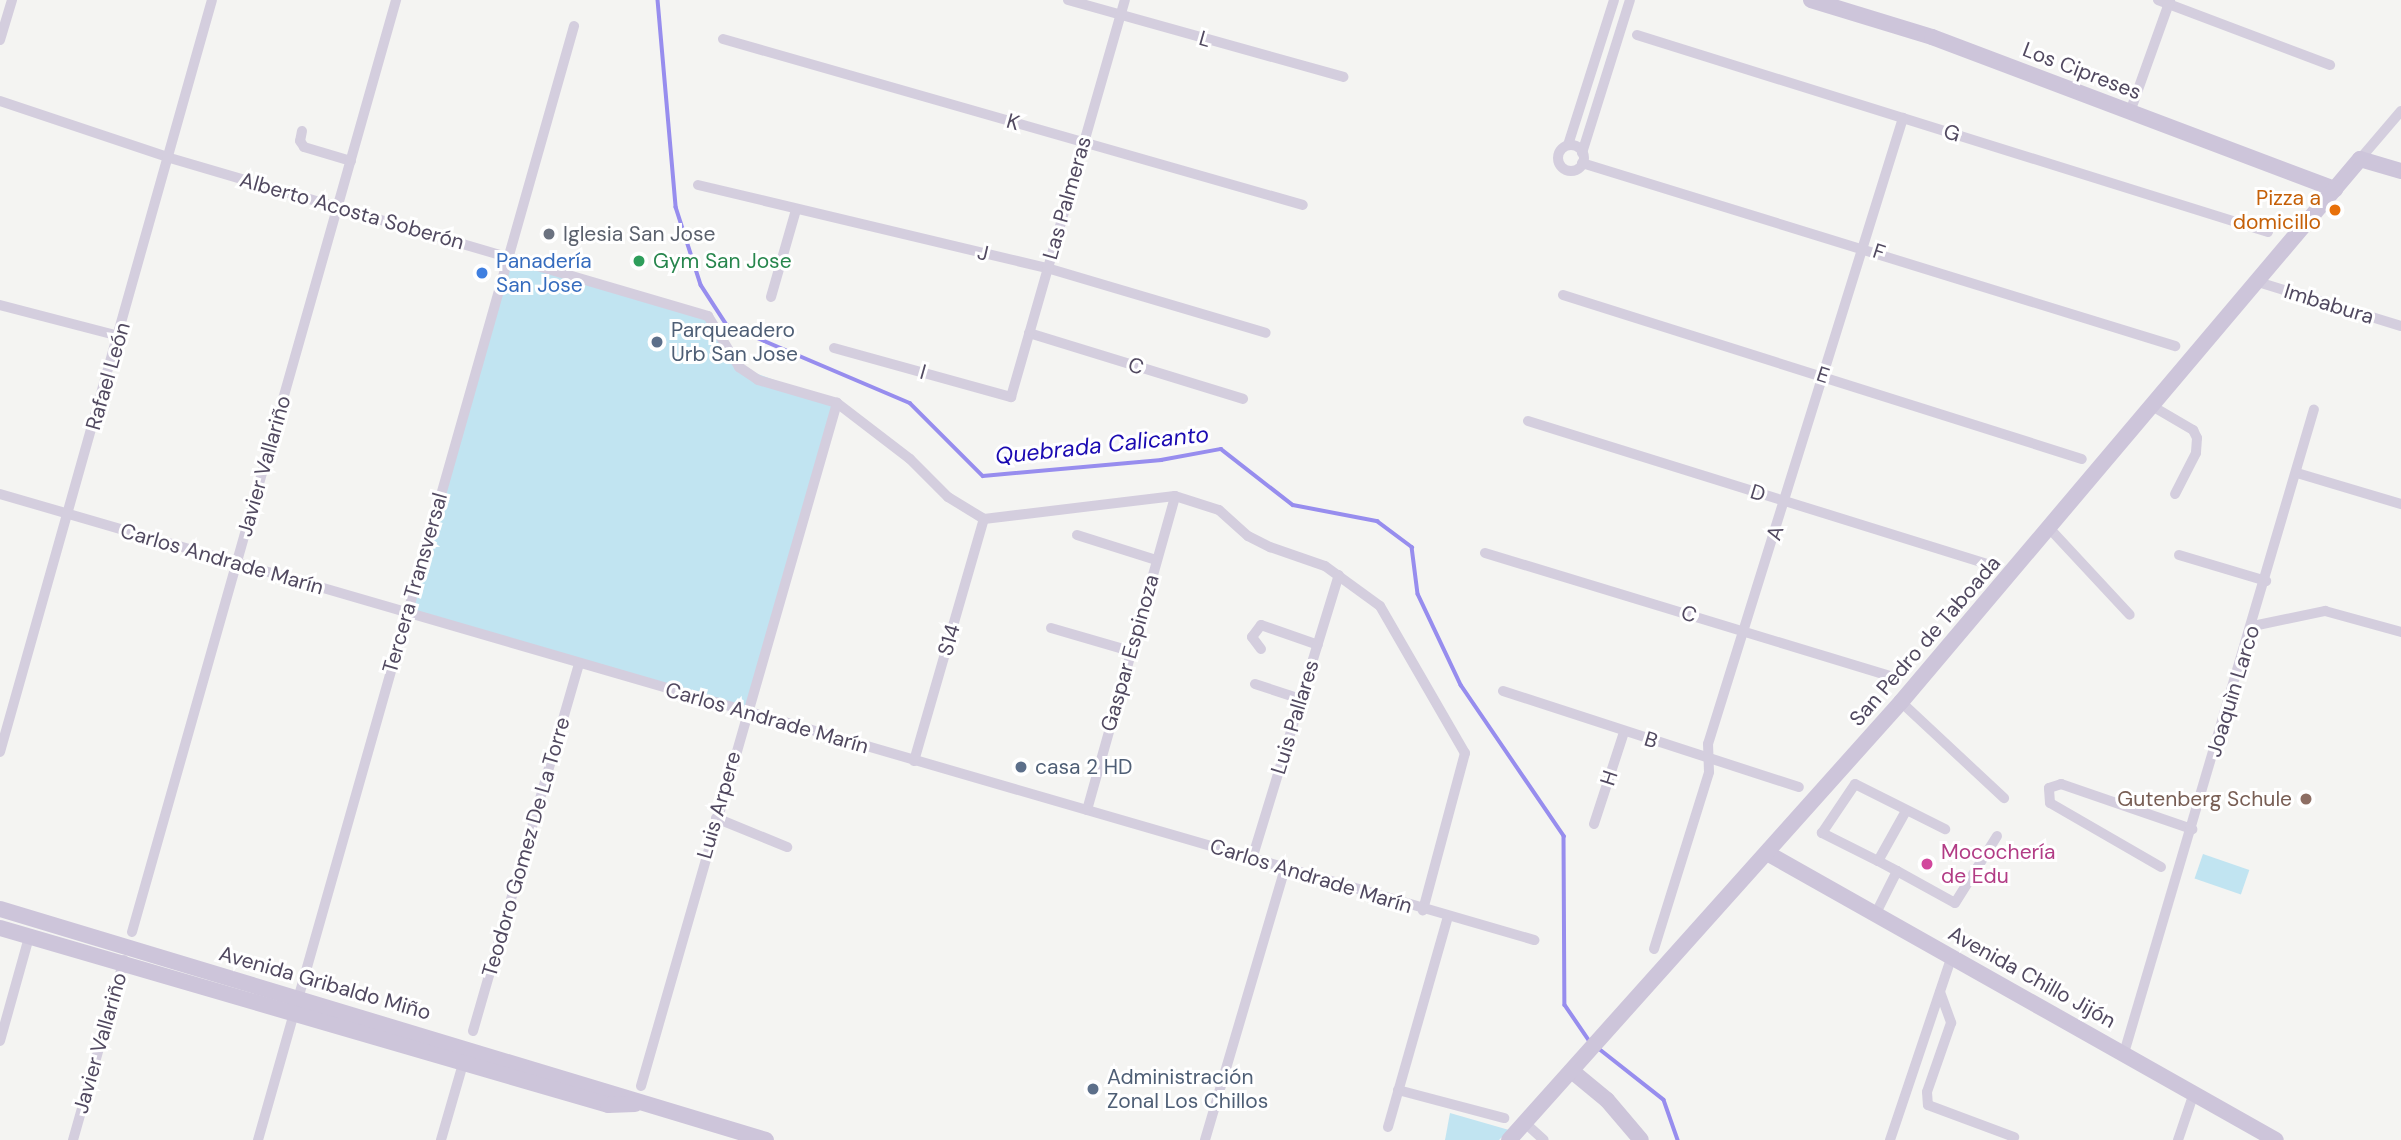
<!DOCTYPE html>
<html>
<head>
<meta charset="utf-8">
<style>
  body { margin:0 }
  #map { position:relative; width:2401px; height:1140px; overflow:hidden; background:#f4f4f2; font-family:"DM Sans",sans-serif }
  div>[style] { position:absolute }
  .green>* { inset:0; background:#c1e4f1; transform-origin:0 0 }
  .stream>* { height:3.5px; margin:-1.75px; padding:0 1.75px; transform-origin:1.75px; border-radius:1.75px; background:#978dee }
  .street>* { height:10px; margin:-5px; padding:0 5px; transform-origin:5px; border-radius:5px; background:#d4cede }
  .street>.ring { margin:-5px; padding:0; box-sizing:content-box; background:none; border:10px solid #d4cede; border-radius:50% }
  .secondary>* { height:16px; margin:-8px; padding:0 8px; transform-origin:8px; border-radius:8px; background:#cdc5da }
  .dots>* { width:19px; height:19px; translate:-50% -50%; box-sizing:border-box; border:4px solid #fff; border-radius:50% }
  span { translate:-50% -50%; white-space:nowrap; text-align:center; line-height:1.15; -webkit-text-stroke:6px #fff; paint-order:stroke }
  .street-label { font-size:21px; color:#514960 }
  .food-label { font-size:21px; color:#c56008 }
  .right { translate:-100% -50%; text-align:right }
  .worship-label { font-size:21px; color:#5b616d }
  .left { translate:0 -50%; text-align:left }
  .shop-label { font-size:21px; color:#366cbe }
  .leisure-label { font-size:21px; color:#27864d }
  .service-label { font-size:21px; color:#4e5e75 }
  .education-label { font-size:21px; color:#785e54 }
  .hotel-label { font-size:21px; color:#b23c85 }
  .water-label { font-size:23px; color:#1a0ab2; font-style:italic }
</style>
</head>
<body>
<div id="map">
  <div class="green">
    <i style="clip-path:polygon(509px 256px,708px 316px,739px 367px,837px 403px,746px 712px,407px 612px)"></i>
    <i style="left:2203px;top:854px;width:49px;height:26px;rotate:19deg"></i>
    <i style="clip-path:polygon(1450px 1113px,1509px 1130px,1499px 1140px,1445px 1140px)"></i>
  </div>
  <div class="stream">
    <i style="left:658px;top:0;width:208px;rotate:85deg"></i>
    <i style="left:676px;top:207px;width:82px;rotate:72.2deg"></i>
    <i style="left:701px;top:285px;width:48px;rotate:57deg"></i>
    <i style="left:727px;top:325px;width:199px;rotate:23.1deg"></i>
    <i style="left:910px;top:403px;width:103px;rotate:45deg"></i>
    <i style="left:983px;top:476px;width:179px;rotate:-5.1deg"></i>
    <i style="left:1161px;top:460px;width:61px;rotate:-10.4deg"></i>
    <i style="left:1221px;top:449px;width:91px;rotate:37.9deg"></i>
    <i style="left:1293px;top:505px;width:86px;rotate:10.8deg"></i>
    <i style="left:1377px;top:521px;width:44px;rotate:36.6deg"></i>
    <i style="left:1412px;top:547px;width:47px;rotate:82.7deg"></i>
    <i style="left:1418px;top:594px;width:101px;rotate:64.7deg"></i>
    <i style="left:1461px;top:685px;width:183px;rotate:55.7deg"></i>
    <i style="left:1564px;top:836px;width:169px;rotate:89.7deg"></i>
    <i style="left:1565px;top:1005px;width:46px;rotate:55.6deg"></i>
    <i style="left:1597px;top:1047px;width:85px;rotate:38.3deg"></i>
    <i style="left:1664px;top:1100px;width:42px;rotate:70.7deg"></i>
  </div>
  <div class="street">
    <i style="left:1068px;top:0;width:286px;rotate:15.6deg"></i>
    <i style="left:2158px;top:0;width:184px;rotate:20.7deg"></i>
    <i style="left:1637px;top:35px;width:661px;rotate:17.34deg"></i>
    <i style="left:723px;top:39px;width:603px;rotate:15.97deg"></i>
    <i style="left:0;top:40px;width:42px;rotate:-73.3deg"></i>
    <i style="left:0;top:101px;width:179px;rotate:18.5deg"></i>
    <i style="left:170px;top:158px;width:561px;rotate:16.37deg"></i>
    <i style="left:708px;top:316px;width:60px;rotate:58.7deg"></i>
    <i style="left:739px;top:367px;width:23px;rotate:34deg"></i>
    <i style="left:758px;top:380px;width:82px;rotate:16.2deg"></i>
    <i style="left:837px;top:403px;width:92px;rotate:37.5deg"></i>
    <i style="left:910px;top:459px;width:54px;rotate:45deg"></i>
    <i style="left:948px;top:497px;width:42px;rotate:31.4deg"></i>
    <i style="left:984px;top:519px;width:192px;rotate:-6.9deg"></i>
    <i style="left:1175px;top:496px;width:46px;rotate:17.7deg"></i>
    <i style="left:1219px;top:510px;width:39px;rotate:42deg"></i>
    <i style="left:1248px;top:536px;width:25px;rotate:27deg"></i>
    <i style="left:1270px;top:547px;width:58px;rotate:19.1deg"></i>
    <i style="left:1325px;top:566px;width:68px;rotate:36deg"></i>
    <i style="left:1380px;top:606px;width:170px;rotate:60deg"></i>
    <i style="left:1465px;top:753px;width:163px;rotate:105deg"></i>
    <i style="left:2130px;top:112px;width:119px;rotate:-70.3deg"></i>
    <i style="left:302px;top:131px;width:10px;rotate:101deg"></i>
    <i style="left:300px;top:141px;width:7px;rotate:56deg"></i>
    <i style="left:304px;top:147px;width:49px;rotate:16.6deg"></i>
    <i style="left:1568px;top:145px;width:152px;rotate:-72.4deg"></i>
    <i class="ring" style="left:1558px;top:145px;width:16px;height:16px"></i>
    <i style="left:1582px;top:153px;width:160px;rotate:-72.6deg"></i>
    <i style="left:2360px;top:159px;width:63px;rotate:-49.5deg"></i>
    <i style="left:1582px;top:163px;width:621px;rotate:17.15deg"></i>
    <i style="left:698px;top:185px;width:359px;rotate:13.4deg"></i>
    <i style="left:1047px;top:268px;width:228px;rotate:16.5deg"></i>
    <i style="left:2258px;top:282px;width:150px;rotate:17.1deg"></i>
    <i style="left:1563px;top:295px;width:544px;rotate:17.54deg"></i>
    <i style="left:771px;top:297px;width:91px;rotate:-74deg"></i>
    <i style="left:0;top:305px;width:123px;rotate:14.6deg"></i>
    <i style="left:1029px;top:333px;width:224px;rotate:17.1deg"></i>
    <i style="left:834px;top:348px;width:184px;rotate:15.5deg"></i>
    <i style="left:1011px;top:397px;width:413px;rotate:-74deg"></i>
    <i style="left:2152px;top:406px;width:48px;rotate:30.3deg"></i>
    <i style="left:2193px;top:430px;width:9px;rotate:63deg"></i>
    <i style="left:2197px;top:438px;width:15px;rotate:94deg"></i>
    <i style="left:2196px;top:453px;width:46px;rotate:117.1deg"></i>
    <i style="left:1528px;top:421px;width:481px;rotate:17.3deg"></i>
    <i style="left:2297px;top:473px;width:109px;rotate:16.6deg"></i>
    <i style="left:0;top:494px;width:1598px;rotate:16.21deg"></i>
    <i style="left:2050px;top:529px;width:117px;rotate:47.1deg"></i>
    <i style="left:1077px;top:535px;width:83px;rotate:17.6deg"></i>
    <i style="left:1485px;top:553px;width:427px;rotate:16.9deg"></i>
    <i style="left:2179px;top:555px;width:91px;rotate:16.6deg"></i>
    <i style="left:2253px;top:626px;width:74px;rotate:-11.8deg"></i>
    <i style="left:2325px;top:611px;width:79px;rotate:15.4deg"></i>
    <i style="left:1051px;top:628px;width:82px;rotate:16.2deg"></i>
    <i style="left:1261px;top:649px;width:15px;rotate:-127deg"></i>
    <i style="left:1252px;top:637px;width:15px;rotate:-53deg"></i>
    <i style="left:1261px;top:625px;width:60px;rotate:19.3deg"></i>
    <i style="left:1255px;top:684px;width:48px;rotate:18.1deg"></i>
    <i style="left:1503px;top:691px;width:311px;rotate:18deg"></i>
    <i style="left:1901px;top:702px;width:141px;rotate:43deg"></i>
    <i style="left:0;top:752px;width:781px;rotate:-74.26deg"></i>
    <i style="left:914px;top:761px;width:252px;rotate:-73.9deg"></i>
    <i style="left:1087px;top:810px;width:326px;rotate:-74.3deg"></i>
    <i style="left:716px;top:818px;width:77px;rotate:22.2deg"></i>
    <i style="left:1594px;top:824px;width:97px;rotate:-71.9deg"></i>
    <i style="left:1252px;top:859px;width:297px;rotate:-73deg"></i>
    <i style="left:1878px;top:861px;width:63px;rotate:-153.4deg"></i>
    <i style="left:1822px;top:833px;width:59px;rotate:-56deg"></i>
    <i style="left:1855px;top:784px;width:101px;rotate:26.6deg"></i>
    <i style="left:2161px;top:867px;width:128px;rotate:-150deg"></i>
    <i style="left:2050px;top:803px;width:15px;rotate:-94deg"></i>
    <i style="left:2049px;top:788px;width:13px;rotate:-18deg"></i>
    <i style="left:2061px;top:784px;width:139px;rotate:19deg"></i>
    <i style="left:1897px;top:871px;width:66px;rotate:28.9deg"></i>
    <i style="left:1955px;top:903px;width:79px;rotate:-57.9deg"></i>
    <i style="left:1876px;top:913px;width:47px;rotate:-63.4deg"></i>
    <i style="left:1897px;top:871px;width:21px;rotate:-152deg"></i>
    <i style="left:1878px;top:861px;width:57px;rotate:-60.8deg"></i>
    <i style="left:132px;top:932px;width:969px;rotate:-74.18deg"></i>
    <i style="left:1654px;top:949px;width:185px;rotate:-72.7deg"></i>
    <i style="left:1709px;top:772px;width:28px;rotate:-92deg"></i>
    <i style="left:1708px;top:744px;width:656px;rotate:-72.7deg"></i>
    <i style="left:1940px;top:992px;width:33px;rotate:70deg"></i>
    <i style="left:1951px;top:1023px;width:73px;rotate:109.2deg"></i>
    <i style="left:1927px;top:1092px;width:13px;rotate:86deg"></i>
    <i style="left:1928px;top:1105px;width:92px;rotate:20.4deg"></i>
    <i style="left:473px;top:1031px;width:383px;rotate:-73.9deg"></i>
    <i style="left:0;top:1041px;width:108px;rotate:-74.4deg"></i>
    <i style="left:2124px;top:1053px;width:671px;rotate:-73.56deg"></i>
    <i style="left:641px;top:1086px;width:711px;rotate:-73.99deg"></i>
    <i style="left:1398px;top:1090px;width:110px;rotate:14.8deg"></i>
    <i style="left:1525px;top:1123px;width:25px;rotate:42deg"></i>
    <i style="left:1388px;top:1127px;width:218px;rotate:-74.1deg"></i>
    <i style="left:73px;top:1140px;width:187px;rotate:-74.2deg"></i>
    <i style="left:258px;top:1140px;width:1158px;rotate:-74.16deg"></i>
    <i style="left:441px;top:1140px;width:86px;rotate:-73.9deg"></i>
    <i style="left:1205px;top:1140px;width:284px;rotate:-73.6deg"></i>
    <i style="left:1890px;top:1140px;width:194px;rotate:-71.4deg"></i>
    <i style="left:2178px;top:1140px;width:46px;rotate:-71.2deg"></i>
  </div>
  <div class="secondary">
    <i style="left:1811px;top:0;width:127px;rotate:17deg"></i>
    <i style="left:1932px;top:37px;width:431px;rotate:20.7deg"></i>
    <i style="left:1767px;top:853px;width:584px;rotate:29.42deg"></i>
    <i style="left:0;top:909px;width:800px;rotate:16.78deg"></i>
    <i style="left:0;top:928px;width:633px;rotate:16.23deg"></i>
    <i style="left:608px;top:1105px;width:27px;rotate:-2deg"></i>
    <i style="left:1573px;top:1072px;width:44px;rotate:39.5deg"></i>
    <i style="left:1607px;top:1100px;width:52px;rotate:49.6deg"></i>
    <i style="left:1509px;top:1140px;width:588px;rotate:-48.17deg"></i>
    <i style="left:1901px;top:702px;width:711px;rotate:-49.79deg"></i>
    <i style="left:2360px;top:159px;width:43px;rotate:16.3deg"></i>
  </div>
  <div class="dots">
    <i style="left:2335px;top:210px;background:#e8710a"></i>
    <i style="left:549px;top:234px;background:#6b7280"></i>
    <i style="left:639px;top:261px;background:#2e9e5b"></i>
    <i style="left:482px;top:273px;background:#3f7fe0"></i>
    <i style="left:657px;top:342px;background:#5c6f8a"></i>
    <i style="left:1021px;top:767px;background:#5c6f8a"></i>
    <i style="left:2306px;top:799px;background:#8d6e63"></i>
    <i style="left:1927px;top:864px;background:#d1479c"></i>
    <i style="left:1093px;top:1089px;background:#5c6f8a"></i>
  </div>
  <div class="street-label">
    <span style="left:1205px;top:39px;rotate:16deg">L</span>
    <span style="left:2082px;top:71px;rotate:21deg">Los Cipreses</span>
    <span style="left:1013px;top:122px;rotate:16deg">K</span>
    <span style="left:1952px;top:133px;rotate:17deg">G</span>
    <span style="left:1067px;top:198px;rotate:-74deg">Las Palmeras</span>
    <span style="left:352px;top:211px;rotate:16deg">Alberto Acosta Soberón</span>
    <span style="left:1879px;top:252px;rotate:18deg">F</span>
    <span style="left:983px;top:253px;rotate:13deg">J</span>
    <span style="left:2329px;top:304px;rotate:17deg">Imbabura</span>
    <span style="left:1136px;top:366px;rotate:17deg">C</span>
    <span style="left:923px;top:372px;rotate:16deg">I</span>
    <span style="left:1823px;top:375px;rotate:18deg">E</span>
    <span style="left:108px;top:376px;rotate:-74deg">Rafael León</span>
    <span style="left:264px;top:466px;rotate:-74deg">Javier Vallariño</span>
    <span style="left:1758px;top:493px;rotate:17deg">D</span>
    <span style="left:1775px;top:533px;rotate:-72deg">A</span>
    <span style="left:222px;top:559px;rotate:16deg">Carlos Andrade Marín</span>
    <span style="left:415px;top:583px;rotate:-74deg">Tercera Transversal</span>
    <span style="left:1689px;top:614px;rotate:17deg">C</span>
    <span style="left:949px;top:640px;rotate:-74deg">S14</span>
    <span style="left:1925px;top:641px;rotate:-49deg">San Pedro de Taboada</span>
    <span style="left:1130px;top:653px;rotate:-74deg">Gaspar Espinoza</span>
    <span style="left:2233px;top:691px;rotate:-73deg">Joaquìn Larco</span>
    <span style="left:1295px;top:717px;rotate:-73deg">Luis Pallares</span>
    <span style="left:767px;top:718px;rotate:16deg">Carlos Andrade Marín</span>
    <span style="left:1651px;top:740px;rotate:17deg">B</span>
    <span style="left:1609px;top:778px;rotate:-72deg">H</span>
    <span style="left:719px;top:805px;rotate:-74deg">Luis Arpere</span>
    <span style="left:526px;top:847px;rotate:-74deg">Teodoro Gomez De La Torre</span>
    <span style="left:1311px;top:876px;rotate:17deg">Carlos Andrade Marín</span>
    <span style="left:2032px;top:977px;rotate:29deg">Avenida Chillo Jijón</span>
    <span style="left:325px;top:983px;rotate:16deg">Avenida Gribaldo Miño</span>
    <span style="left:100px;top:1043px;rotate:-74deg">Javier Vallariño</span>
  </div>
  <div class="food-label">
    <span class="right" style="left:2321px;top:210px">Pizza a<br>domicillo</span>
  </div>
  <div class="worship-label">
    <span class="left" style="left:563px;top:234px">Iglesia San Jose</span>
  </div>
  <div class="shop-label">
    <span class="left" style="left:496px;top:273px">Panadería<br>San Jose</span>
  </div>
  <div class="leisure-label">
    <span class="left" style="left:653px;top:261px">Gym San Jose</span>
  </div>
  <div class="service-label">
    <span class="left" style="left:671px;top:342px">Parqueadero<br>Urb San Jose</span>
    <span class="left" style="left:1035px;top:767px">casa 2 HD</span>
    <span class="left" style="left:1107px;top:1089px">Administración<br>Zonal Los Chillos</span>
  </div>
  <div class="education-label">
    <span class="right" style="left:2292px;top:799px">Gutenberg Schule</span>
  </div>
  <div class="hotel-label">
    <span class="left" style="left:1941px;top:864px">Mocochería<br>de Edu</span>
  </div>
  <div class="water-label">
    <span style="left:1102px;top:445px;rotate:-6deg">Quebrada Calicanto</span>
  </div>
</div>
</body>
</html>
